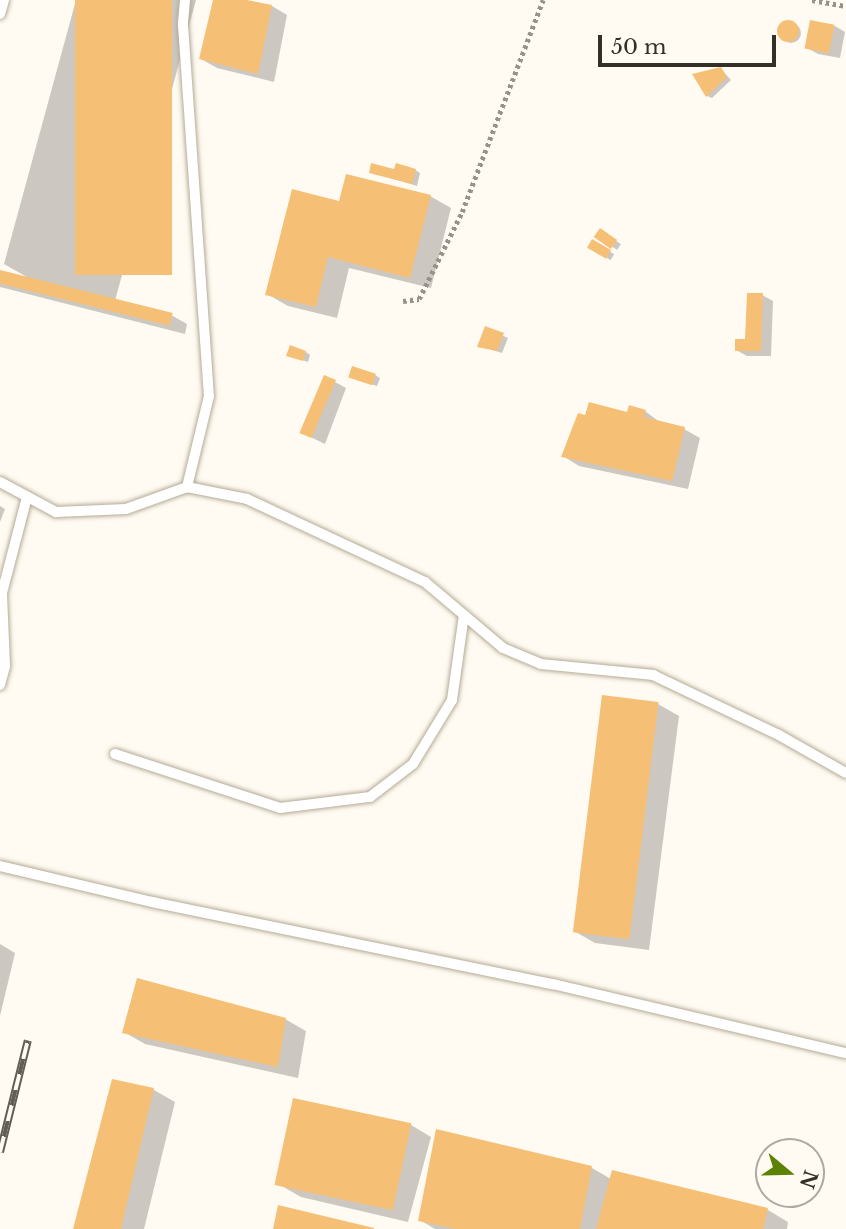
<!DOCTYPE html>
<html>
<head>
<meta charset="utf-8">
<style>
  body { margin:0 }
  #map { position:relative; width:846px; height:1229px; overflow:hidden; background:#fffbf2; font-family:"Libre Baskerville",serif }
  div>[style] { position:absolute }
  .shadow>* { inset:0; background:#0003; transform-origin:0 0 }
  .round { border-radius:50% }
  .building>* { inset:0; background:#f5c075; transform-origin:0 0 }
  .path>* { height:4.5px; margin-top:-2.25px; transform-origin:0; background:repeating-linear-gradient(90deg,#97938a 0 3.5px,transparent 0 7px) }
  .roads { filter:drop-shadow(0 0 2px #b5ab96) drop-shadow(0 0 2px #b5ab96) }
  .lane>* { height:10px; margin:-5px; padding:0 5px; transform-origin:5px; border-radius:5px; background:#fff }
  .rail>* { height:8px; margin-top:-4px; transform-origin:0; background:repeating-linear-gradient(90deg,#fffbf2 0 16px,#625e55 0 32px); box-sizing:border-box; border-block:2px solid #625e55 }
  span { translate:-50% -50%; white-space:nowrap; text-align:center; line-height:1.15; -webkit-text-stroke:7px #fffbf2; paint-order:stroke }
  .north { position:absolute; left:755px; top:1138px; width:70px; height:70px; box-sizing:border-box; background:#fffbf2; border:2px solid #aeaaa1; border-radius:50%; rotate:109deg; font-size:19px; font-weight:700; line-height:28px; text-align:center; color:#343027 }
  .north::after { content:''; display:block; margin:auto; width:24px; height:32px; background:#5c8204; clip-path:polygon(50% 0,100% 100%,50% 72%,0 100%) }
  .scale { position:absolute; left:598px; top:35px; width:178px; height:32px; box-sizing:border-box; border:4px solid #343027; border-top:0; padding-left:9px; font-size:21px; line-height:24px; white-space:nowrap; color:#343027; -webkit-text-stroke:5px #fffbf2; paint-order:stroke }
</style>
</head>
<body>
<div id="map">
  <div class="shadow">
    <i style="clip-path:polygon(76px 0,196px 0,115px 301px,171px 315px,187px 324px,185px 334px,0 287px,0 272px,27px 277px,4px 264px)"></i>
    <i style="clip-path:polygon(214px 0,272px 6px,287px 15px,274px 82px,217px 68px,201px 59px)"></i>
    <i class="round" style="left:781px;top:23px;width:20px;height:20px"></i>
    <i style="clip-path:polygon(835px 26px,845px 32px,840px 58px,818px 54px,807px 48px)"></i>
    <i style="clip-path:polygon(721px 69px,731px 80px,712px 98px,707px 96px)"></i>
    <i style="clip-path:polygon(415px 170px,420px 173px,417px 186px,371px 172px)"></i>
    <i style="clip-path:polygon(430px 196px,451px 208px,431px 288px,349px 268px,337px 318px,288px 306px,267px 294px,340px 203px)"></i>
    <i style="clip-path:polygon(600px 231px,621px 244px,617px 250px,597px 236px)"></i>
    <i style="left:593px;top:241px;width:25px;height:7px;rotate:32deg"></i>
    <i style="clip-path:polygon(762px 295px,773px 301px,771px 356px,747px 356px,736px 350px,747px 341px)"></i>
    <i style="clip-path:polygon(486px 328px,508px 338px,502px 353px,480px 346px)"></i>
    <i style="clip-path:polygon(306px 352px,310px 355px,308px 362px,293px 357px)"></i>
    <i style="clip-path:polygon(375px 375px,380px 378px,377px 386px,355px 379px)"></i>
    <i style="clip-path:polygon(335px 382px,346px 388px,325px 444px,304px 434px)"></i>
    <i style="clip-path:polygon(645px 411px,661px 423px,684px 429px,700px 438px,688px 489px,579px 466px,563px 456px,586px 417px)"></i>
    <i style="clip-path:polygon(0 506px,5px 509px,0 522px)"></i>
    <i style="clip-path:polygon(658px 704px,679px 716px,649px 950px,595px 943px,574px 931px)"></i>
    <i style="clip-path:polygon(0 944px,15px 953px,0 1016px)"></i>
    <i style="clip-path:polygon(285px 1019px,306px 1031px,298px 1078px,145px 1044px,124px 1032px)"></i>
    <i style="clip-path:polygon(113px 1081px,154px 1090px,175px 1102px,144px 1229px,75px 1229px)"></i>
    <i style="clip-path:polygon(411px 1125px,431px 1137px,408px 1222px,301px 1197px,280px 1185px)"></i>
    <i style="clip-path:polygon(437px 1131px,592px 1168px,611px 1179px,768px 1210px,788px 1222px,787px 1229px,435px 1229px,420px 1220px)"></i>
  </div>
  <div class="building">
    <i style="left:75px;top:0;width:97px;height:275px"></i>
    <i style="clip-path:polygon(213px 0,247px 0,272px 5px,258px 74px,199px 59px)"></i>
    <i style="left:810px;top:20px;width:25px;height:29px;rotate:11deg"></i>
    <i class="round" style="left:777px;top:20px;width:22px;height:22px"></i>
    <i style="clip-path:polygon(721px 67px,727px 77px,706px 97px,692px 74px)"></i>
    <i style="clip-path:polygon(371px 163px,394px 169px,396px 163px,416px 169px,412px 184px,369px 173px)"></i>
    <i style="clip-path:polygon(346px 174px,431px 195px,410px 278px,328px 257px,316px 307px,265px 295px,292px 189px,339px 201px)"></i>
    <i style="left:600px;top:228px;width:21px;height:11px;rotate:35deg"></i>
    <i style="left:592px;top:239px;width:22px;height:10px;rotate:30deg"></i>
    <i style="left:0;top:270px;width:178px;height:13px;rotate:14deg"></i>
    <i style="clip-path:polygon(747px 293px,763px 293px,761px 351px,735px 351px,735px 339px,745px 339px)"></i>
    <i style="clip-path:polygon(485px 326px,504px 333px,497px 351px,477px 347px)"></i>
    <i style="clip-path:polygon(290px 345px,306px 351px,303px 361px,286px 356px)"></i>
    <i style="left:352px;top:366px;width:25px;height:12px;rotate:18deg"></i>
    <i style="left:324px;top:375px;width:13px;height:63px;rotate:23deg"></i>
    <i style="clip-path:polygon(589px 402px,627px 412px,629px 405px,646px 410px,644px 417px,685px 427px,672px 481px,561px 457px,578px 413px,585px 415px)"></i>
    <i style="left:602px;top:695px;width:57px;height:239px;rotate:7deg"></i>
    <i style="clip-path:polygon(137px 978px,286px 1018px,278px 1067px,122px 1033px)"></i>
    <i style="clip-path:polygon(112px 1079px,154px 1088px,121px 1229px,73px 1229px)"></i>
    <i style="left:293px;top:1098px;width:121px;height:89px;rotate:12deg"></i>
    <i style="clip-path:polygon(436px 1129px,592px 1166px,580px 1229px,457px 1229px,418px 1221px)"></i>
    <i style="clip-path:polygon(612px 1170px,768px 1208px,763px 1229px,596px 1229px)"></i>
    <i style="clip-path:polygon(278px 1205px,374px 1228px,374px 1229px,273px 1229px)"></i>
  </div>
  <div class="path">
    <i style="left:812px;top:0;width:35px;rotate:10deg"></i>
    <i style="left:403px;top:301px;width:16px;rotate:-7deg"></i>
    <i style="left:419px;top:299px;width:97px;rotate:-63.7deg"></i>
    <i style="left:462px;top:212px;width:227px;rotate:-69.1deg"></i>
  </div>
  <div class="roads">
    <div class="lane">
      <i style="left:185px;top:0;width:25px;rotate:95deg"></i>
      <i style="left:183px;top:25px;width:372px;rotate:86deg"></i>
      <i style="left:209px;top:396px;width:94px;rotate:103.6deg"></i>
      <i style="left:0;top:14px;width:15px;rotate:-74deg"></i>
      <i style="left:0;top:482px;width:64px;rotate:28.2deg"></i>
      <i style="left:56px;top:512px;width:70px;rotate:-2.5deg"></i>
      <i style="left:126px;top:509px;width:65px;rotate:-19.8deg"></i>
      <i style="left:187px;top:487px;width:61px;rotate:11.3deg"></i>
      <i style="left:247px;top:499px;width:196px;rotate:25deg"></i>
      <i style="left:425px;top:582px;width:102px;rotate:40.2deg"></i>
      <i style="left:503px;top:648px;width:41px;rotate:22.8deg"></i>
      <i style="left:541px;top:664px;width:113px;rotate:5.6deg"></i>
      <i style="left:653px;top:675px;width:140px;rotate:25.5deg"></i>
      <i style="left:779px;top:735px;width:77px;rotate:29.6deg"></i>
      <i style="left:0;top:685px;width:20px;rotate:-75deg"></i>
      <i style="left:5px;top:666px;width:73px;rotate:-92.4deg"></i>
      <i style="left:2px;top:593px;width:99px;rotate:-75.4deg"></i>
      <i style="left:115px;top:754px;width:174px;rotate:18.1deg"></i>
      <i style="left:280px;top:808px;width:91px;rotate:-7deg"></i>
      <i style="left:370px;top:797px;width:54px;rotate:-37.5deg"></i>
      <i style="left:413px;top:764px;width:75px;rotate:-58.6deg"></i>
      <i style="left:452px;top:700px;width:86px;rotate:-82deg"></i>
      <i style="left:0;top:866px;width:156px;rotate:13.3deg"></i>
      <i style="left:152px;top:902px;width:409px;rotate:11.6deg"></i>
      <i style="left:553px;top:984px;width:301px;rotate:13.3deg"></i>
    </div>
  </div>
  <div class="rail">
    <i style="left:0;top:1152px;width:115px;rotate:-76deg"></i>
  </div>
  <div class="north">N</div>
  <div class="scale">50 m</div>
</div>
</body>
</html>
